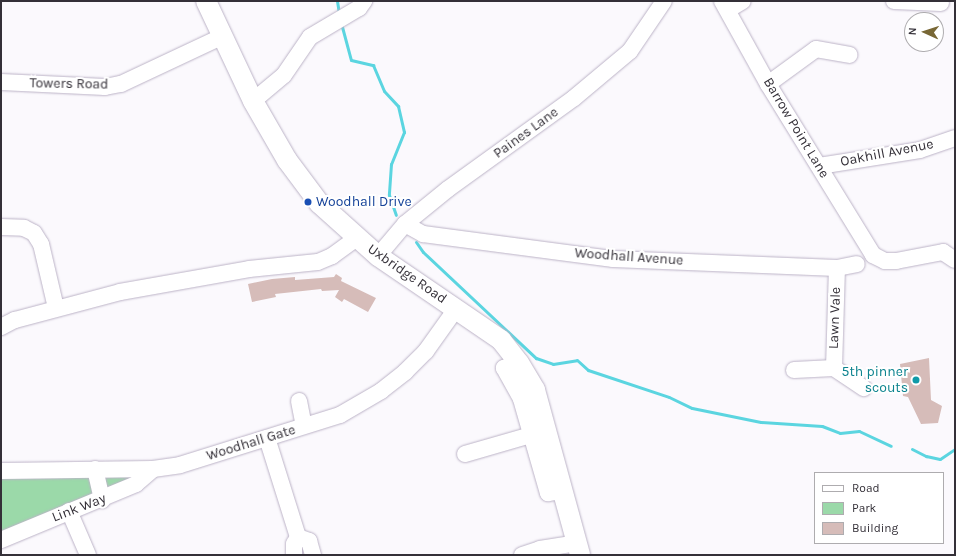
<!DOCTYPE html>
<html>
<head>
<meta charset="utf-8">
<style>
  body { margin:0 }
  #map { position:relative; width:956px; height:556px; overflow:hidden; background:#fbf9fd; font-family:Karla,sans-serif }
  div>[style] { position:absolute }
  .green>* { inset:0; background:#9bd9a9 }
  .stream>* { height:3px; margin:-1.5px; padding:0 1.5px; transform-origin:1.5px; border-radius:1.5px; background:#5bd5e0 }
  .building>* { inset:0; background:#d6bcb9 }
  .roads { filter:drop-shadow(0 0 1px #bcb3c7) drop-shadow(0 0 1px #bcb3c7) }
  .minor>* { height:16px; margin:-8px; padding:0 8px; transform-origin:8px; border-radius:8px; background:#fff }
  .major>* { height:20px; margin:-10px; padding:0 10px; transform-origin:10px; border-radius:10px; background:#fff }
  .dots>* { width:11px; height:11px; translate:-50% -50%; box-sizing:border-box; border:2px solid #fff; border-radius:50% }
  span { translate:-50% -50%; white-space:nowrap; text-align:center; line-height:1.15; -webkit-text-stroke:4px #fff; paint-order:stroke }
  .street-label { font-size:14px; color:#343038 }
  .transit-label { font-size:14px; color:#164399 }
  .left { translate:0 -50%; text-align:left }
  .culture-label { font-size:14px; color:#0d838f }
  .right { translate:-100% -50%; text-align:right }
  .frame { position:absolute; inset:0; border:2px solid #343038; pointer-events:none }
  .legend { position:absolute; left:814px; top:472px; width:130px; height:72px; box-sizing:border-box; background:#fff; border:1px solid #aeacaf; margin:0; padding:5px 7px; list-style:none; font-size:12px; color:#343038 }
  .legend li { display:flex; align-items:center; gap:8px; height:20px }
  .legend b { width:20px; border:1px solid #aeacaf }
  .north { position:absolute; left:904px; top:12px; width:40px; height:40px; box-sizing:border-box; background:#fff; border:1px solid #aeacaf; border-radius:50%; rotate:273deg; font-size:11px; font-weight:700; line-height:16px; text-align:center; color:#343038 }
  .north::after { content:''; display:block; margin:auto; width:14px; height:18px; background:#786735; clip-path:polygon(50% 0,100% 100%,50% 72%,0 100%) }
</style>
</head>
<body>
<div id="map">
  <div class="green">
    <i style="clip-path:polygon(153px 469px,1px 540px,1px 471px)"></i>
  </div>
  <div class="stream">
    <i style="left:337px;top:1px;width:12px;rotate:81deg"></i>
    <i style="left:341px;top:23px;width:38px;rotate:75deg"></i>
    <i style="left:351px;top:60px;width:23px;rotate:13deg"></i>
    <i style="left:373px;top:65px;width:28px;rotate:67deg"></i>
    <i style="left:384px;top:91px;width:21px;rotate:47deg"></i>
    <i style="left:398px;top:106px;width:27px;rotate:77deg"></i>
    <i style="left:404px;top:132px;width:35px;rotate:112deg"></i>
    <i style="left:391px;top:164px;width:31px;rotate:94deg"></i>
    <i style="left:389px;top:195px;width:21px;rotate:71deg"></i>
    <i style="left:416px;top:242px;width:12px;rotate:55deg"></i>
    <i style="left:423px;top:252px;width:155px;rotate:43.2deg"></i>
    <i style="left:536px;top:358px;width:18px;rotate:19deg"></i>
    <i style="left:553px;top:364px;width:24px;rotate:-9deg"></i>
    <i style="left:577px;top:360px;width:15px;rotate:42deg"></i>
    <i style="left:588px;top:370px;width:85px;rotate:18.4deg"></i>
    <i style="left:669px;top:397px;width:25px;rotate:26deg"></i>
    <i style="left:692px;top:408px;width:70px;rotate:11.5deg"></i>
    <i style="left:761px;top:422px;width:61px;rotate:3.8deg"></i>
    <i style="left:822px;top:426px;width:19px;rotate:21deg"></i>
    <i style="left:840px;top:433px;width:19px;rotate:-6deg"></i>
    <i style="left:859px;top:431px;width:35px;rotate:25deg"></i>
    <i style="left:912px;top:449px;width:16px;rotate:27deg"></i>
    <i style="left:926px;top:456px;width:14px;rotate:12deg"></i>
    <i style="left:940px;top:459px;width:18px;rotate:-34deg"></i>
  </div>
  <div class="building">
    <i style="clip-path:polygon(336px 274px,342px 278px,341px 281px,376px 298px,368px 312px,344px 299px,342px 302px,335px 297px,339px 290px,322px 291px,321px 289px,275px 294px,276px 297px,252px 302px,248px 284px,272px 279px,295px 277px,295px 280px,334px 277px)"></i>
    <i style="clip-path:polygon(929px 358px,931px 400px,942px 406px,938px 423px,921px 424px,908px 397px,903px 396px,900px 364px)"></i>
  </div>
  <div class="roads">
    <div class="minor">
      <i style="left:722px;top:1px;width:95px;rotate:61deg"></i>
      <i style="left:768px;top:84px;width:201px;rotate:58.4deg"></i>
      <i style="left:873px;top:255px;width:13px;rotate:27deg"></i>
      <i style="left:885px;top:261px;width:11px"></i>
      <i style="left:896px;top:261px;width:48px;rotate:-10.8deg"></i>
      <i style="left:943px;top:252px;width:14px;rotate:34deg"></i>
      <i style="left:894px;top:1px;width:47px;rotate:2.4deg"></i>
      <i style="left:728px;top:10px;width:17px;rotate:-31deg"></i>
      <i style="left:1px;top:82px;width:104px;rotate:2.8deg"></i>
      <i style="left:105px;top:87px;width:16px;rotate:-11deg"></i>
      <i style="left:121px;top:84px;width:110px;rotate:-25.2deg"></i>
      <i style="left:768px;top:84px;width:59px;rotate:-36.1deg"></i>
      <i style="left:816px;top:49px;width:34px;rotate:10deg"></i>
      <i style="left:253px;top:101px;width:40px;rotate:-40deg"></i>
      <i style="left:284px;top:75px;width:46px;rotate:-55.6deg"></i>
      <i style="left:310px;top:37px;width:57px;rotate:-30.6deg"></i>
      <i style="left:359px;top:8px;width:9px;rotate:-54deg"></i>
      <i style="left:819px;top:166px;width:102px;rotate:-9deg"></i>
      <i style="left:920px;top:150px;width:37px;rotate:-19deg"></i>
      <i style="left:405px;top:224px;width:21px;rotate:29deg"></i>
      <i style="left:423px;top:234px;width:192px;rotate:7.5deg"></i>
      <i style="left:613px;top:259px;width:224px;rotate:2.3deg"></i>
      <i style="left:837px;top:268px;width:20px;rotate:-11deg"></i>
      <i style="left:1px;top:227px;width:23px;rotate:2deg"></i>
      <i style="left:24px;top:228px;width:11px;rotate:27deg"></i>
      <i style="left:34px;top:233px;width:13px;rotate:58deg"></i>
      <i style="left:41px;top:244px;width:66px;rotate:76.8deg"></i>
      <i style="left:378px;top:256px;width:42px;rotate:-49.8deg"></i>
      <i style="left:405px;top:224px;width:55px;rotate:-39.1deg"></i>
      <i style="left:448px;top:189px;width:155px;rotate:-35.8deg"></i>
      <i style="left:574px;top:98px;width:73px;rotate:-40deg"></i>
      <i style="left:630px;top:51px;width:60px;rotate:-55.8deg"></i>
      <i style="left:1px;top:327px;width:16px;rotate:-27deg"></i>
      <i style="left:15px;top:320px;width:109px;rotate:-14.9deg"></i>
      <i style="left:120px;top:292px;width:131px;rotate:-10.1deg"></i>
      <i style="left:249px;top:269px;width:69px;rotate:-5.8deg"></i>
      <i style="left:318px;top:262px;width:15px;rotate:-23deg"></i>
      <i style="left:332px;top:256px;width:31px;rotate:-36deg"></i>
      <i style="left:519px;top:363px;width:16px;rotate:162deg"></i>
      <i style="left:504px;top:368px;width:35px;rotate:61deg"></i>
      <i style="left:521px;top:399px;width:98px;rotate:74deg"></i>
      <i style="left:548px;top:493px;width:15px;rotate:-8deg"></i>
      <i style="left:834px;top:368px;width:36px;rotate:34deg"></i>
      <i style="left:794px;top:370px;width:40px;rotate:-2.9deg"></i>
      <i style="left:834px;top:368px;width:100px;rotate:-88.3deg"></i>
      <i style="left:299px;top:401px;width:25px;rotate:79deg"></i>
      <i style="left:267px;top:438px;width:104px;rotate:72.6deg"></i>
      <i style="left:298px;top:537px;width:8px;rotate:120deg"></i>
      <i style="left:294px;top:544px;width:11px;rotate:90deg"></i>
      <i style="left:465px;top:454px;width:69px;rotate:-16.1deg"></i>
      <i style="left:95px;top:469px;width:32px;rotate:77deg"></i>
      <i style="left:1px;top:471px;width:152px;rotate:-0.8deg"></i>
      <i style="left:153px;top:469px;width:27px;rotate:-8deg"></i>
      <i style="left:180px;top:465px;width:168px;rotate:-17.4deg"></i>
      <i style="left:340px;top:415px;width:48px;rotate:-30.3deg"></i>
      <i style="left:381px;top:391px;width:31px;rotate:-38deg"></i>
      <i style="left:405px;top:372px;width:30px;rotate:-45deg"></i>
      <i style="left:426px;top:351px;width:52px;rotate:-54.5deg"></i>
      <i style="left:69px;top:511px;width:48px;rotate:66.6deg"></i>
      <i style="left:298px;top:537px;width:12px;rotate:20deg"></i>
      <i style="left:309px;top:541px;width:15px;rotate:74deg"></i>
      <i style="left:1px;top:540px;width:146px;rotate:-22.5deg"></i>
      <i style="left:136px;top:484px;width:23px;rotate:-41deg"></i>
      <i style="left:522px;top:555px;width:19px;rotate:-18deg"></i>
      <i style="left:540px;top:549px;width:37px;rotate:-9deg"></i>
    </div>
    <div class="major">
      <i style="left:206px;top:1px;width:110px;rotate:64.8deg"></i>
      <i style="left:253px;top:101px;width:68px;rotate:60deg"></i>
      <i style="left:287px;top:160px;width:54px;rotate:53.3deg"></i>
      <i style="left:319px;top:203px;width:79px;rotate:41.9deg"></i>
      <i style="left:378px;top:256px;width:149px;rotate:34.3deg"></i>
      <i style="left:501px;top:340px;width:29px;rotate:52deg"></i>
      <i style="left:519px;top:363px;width:31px;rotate:59deg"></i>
      <i style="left:535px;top:390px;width:171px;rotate:74.7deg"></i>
    </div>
  </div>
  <div class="dots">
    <i style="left:308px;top:202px;background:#1a4fb4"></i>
    <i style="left:916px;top:380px;background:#0f9aa8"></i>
  </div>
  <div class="street-label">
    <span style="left:69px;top:84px;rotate:1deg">Towers Road</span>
    <span style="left:796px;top:128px;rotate:59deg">Barrow Point Lane</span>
    <span style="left:526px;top:133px;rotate:-36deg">Paines Lane</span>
    <span style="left:887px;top:153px;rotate:-11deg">Oakhill Avenue</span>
    <span style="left:629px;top:257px;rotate:4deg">Woodhall Avenue</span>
    <span style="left:407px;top:274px;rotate:35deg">Uxbridge Road</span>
    <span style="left:835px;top:318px;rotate:-88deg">Lawn Vale</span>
    <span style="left:251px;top:443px;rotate:-17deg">Woodhall Gate</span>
    <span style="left:79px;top:508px;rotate:-21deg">Link Way</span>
  </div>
  <div class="transit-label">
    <span class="left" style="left:316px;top:202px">Woodhall Drive</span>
  </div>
  <div class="culture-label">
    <span class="right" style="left:908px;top:380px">5th pinner<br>scouts</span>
  </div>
  <div class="frame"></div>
  <ul class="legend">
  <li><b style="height:5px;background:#fff"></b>Road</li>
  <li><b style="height:11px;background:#9bd9a9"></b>Park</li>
  <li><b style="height:11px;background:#d6bcb9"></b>Building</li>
  </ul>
  <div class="north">N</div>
</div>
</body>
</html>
